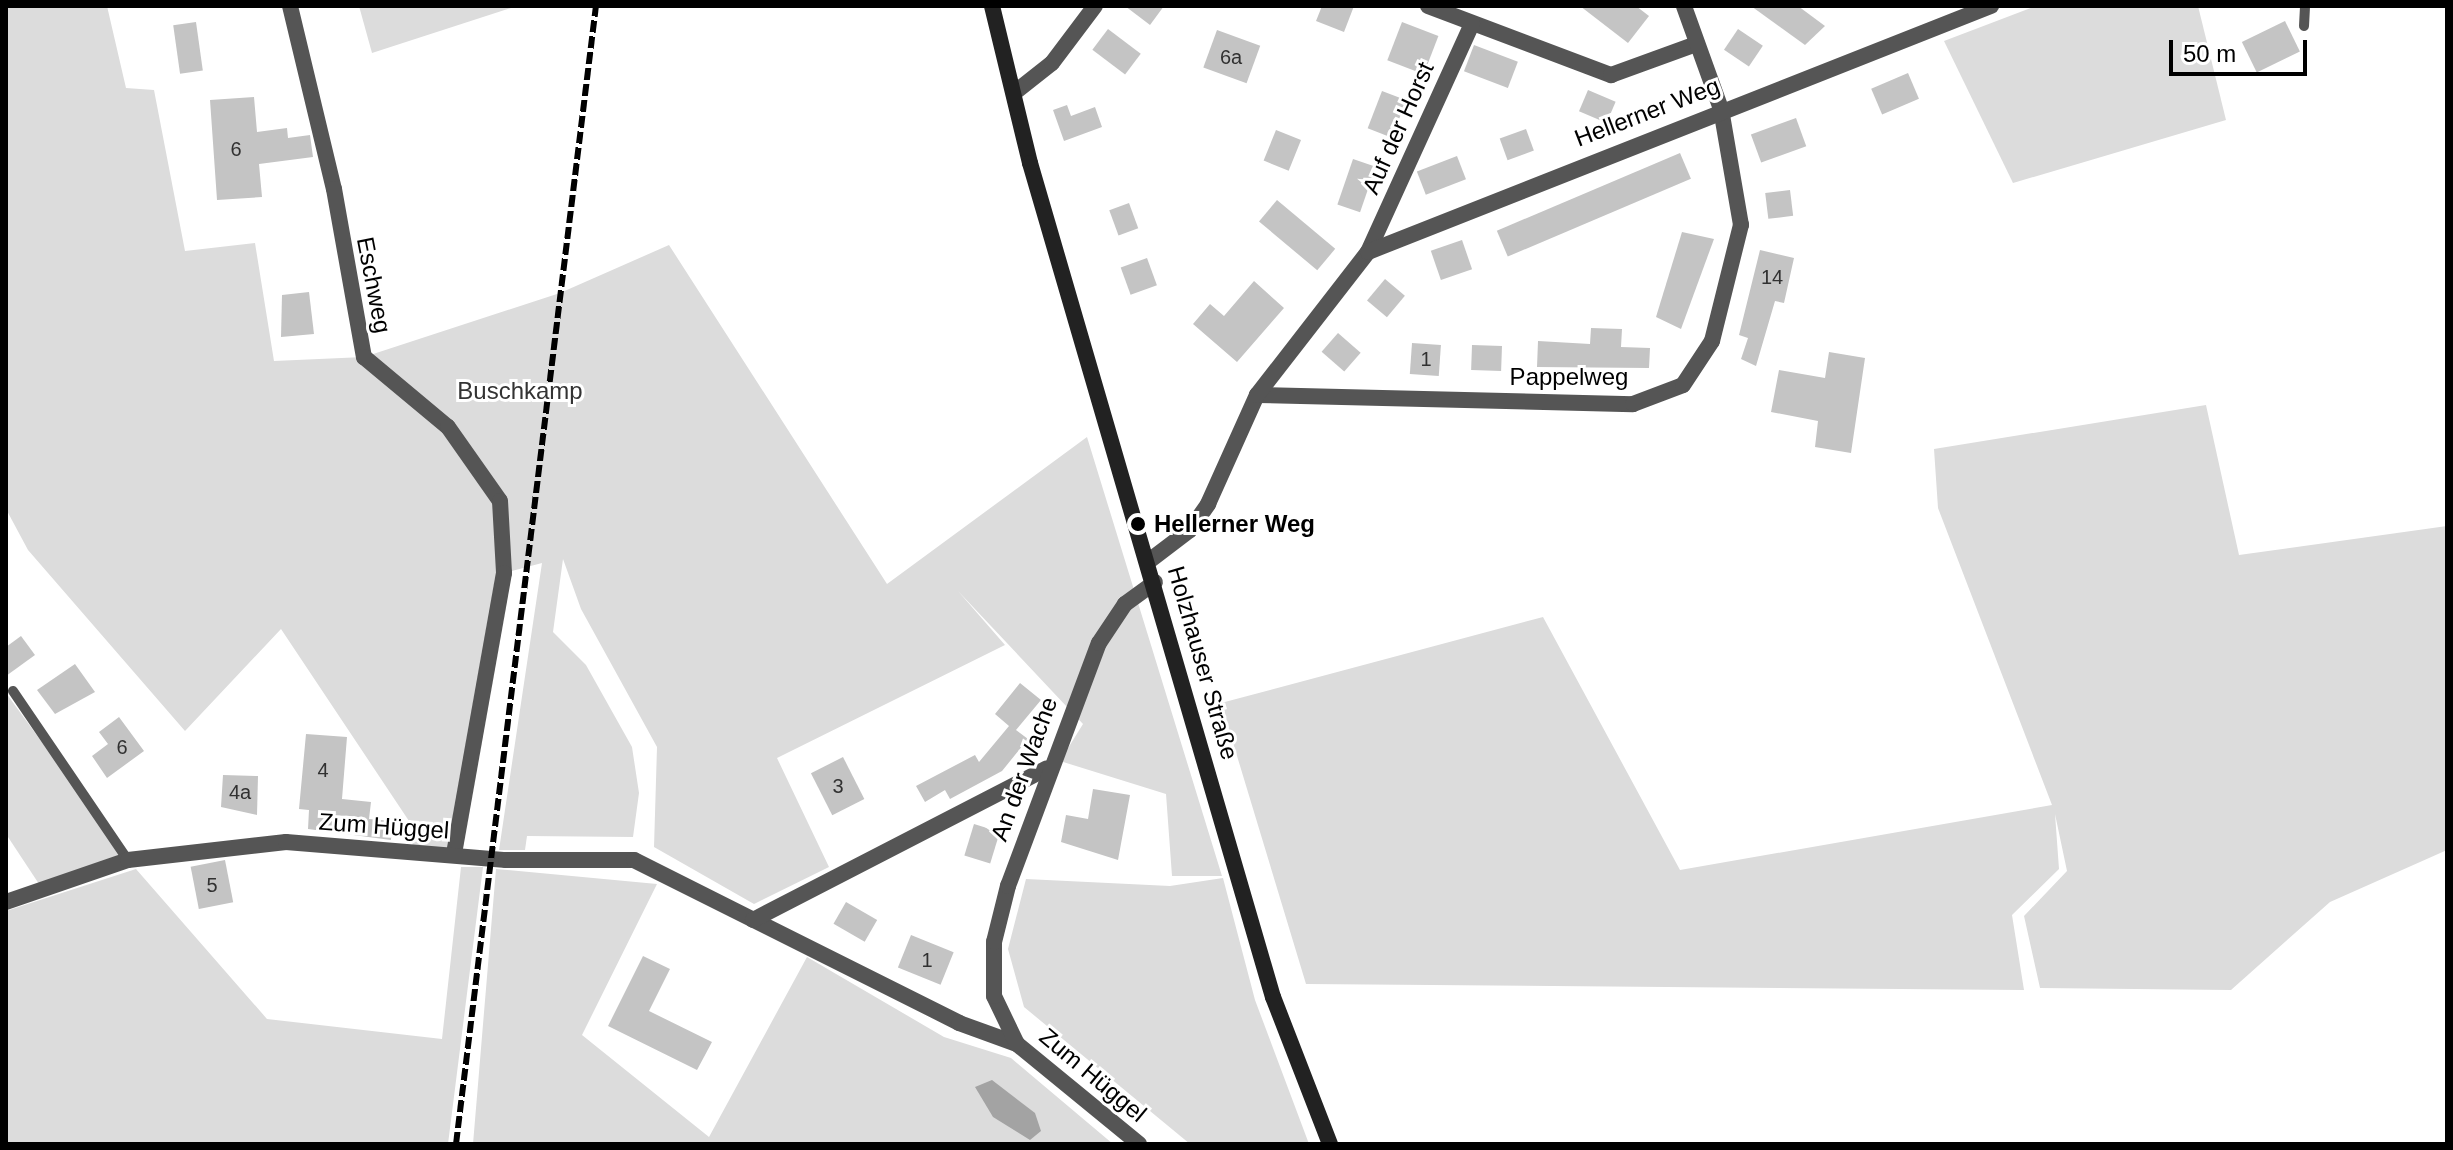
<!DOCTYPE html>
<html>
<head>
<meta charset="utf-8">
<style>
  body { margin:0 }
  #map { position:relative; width:2453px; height:1150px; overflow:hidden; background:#fff; font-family:Arial,sans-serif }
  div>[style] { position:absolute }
  .green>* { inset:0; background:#dcdcdc }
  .water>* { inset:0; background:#a3a3a3 }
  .building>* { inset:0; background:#c4c4c4; transform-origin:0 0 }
  .lane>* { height:10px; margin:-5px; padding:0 5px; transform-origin:5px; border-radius:5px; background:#555 }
  .street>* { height:16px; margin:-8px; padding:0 8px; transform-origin:8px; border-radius:8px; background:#555 }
  .secondary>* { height:16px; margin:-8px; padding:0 8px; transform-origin:8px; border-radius:8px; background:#222 }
  .rail>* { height:6px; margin-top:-3px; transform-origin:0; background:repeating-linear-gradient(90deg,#000 0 12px,transparent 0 16px) }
  .dots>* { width:22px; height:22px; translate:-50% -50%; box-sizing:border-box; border:4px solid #fff; border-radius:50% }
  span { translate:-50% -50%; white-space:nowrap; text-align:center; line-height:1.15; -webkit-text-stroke:6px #fff; paint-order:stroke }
  .number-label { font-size:20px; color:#313131 }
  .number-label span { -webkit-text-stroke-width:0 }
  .street-label { font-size:24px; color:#000 }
  .park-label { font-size:24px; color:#333 }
  .poi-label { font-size:24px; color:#000; font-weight:700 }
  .left { translate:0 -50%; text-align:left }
  .frame { position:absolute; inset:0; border:8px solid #000; pointer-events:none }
  .scale { position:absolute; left:2169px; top:40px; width:138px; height:36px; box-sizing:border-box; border:4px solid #000; border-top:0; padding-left:10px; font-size:24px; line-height:28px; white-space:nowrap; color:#000; -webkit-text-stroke:6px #fff; paint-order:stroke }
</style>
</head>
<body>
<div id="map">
  <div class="green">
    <i style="clip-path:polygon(6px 6px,107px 6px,126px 88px,154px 90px,185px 251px,255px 243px,274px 361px,364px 357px,560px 293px,669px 245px,887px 584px,1087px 437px,1222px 876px,1172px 876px,1166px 794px,1060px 761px,1083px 724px,958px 591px,1005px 645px,777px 758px,829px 867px,754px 904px,654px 847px,657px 747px,581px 609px,563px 559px,553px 632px,586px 665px,632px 747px,639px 793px,633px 837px,527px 836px,525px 850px,499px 850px,542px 563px,504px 573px,454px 855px,412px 853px,413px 827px,281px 629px,185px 731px,28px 550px,6px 509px)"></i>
    <i style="clip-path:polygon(359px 6px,517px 6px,372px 53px)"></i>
    <i style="clip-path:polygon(2036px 6px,2198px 6px,2226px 120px,2013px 183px,1944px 41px)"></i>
    <i style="clip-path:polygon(2206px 405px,2239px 555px,2447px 526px,2447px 850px,2330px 902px,2231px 990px,2040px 988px,2024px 916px,2067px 871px,2055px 814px,2059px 869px,2012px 915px,2024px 990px,1306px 984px,1221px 703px,1543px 617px,1680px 870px,2052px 805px,1938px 508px,1934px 449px)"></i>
    <i style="clip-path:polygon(6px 693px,128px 860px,39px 884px,6px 834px)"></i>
    <i style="clip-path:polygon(461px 867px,483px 867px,448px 1144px,6px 1144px,6px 911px,136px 869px,267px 1019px,442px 1039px)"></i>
    <i style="clip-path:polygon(496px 869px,657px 884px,582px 1035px,709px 1137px,807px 957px,944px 1037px,1011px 1058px,1113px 1144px,473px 1144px)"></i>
    <i style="clip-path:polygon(1223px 878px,1255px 1000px,1309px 1144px,1190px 1144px,1024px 1007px,1008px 949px,1026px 879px,1170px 886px)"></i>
  </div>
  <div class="water">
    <i style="clip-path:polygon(992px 1080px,1035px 1113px,1041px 1131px,1030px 1140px,993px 1117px,975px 1087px)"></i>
  </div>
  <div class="building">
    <i style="clip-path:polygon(1125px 6px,1164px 6px,1150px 25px)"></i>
    <i style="clip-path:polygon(1322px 6px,1354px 6px,1344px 32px,1316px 21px)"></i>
    <i style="clip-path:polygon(1580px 6px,1636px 6px,1649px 16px,1628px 43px)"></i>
    <i style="clip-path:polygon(1751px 6px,1798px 6px,1825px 26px,1805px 45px)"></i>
    <i style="left:2285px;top:21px;width:34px;height:48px;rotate:64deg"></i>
    <i style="left:196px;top:22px;width:49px;height:23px;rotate:82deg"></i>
    <i style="left:1402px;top:22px;width:39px;height:41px;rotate:21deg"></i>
    <i style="left:1108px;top:29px;width:41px;height:26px;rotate:37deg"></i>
    <i style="left:1738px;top:29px;width:30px;height:25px;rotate:34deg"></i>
    <i style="left:1217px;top:30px;width:46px;height:40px;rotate:20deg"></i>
    <i style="left:1474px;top:45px;width:47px;height:28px;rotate:21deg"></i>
    <i style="left:1908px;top:73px;width:28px;height:40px;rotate:67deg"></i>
    <i style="left:1588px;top:90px;width:30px;height:23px;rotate:23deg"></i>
    <i style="left:1382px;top:91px;width:26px;height:40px;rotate:21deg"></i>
    <i style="clip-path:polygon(254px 97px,257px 132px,287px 128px,288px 138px,310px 135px,313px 157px,259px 164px,262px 197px,217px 200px,210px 100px)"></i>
    <i style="clip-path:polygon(1067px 105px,1071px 116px,1095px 107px,1102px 127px,1064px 141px,1053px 110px)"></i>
    <i style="left:1796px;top:118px;width:30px;height:48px;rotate:70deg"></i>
    <i style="left:1526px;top:129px;width:23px;height:28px;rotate:70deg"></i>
    <i style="left:1276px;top:130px;width:27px;height:33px;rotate:22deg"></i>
    <i style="left:1680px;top:153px;width:28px;height:199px;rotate:67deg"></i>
    <i style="left:1457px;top:156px;width:25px;height:43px;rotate:69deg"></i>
    <i style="left:1353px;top:159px;width:24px;height:48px;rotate:19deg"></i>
    <i style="left:1790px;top:190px;width:26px;height:25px;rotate:83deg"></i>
    <i style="left:1277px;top:200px;width:76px;height:28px;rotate:40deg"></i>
    <i style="left:1129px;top:203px;width:27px;height:21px;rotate:70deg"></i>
    <i style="clip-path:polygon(1682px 232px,1714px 239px,1681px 329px,1656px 317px)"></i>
    <i style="left:1462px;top:240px;width:31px;height:33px;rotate:71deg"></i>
    <i style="clip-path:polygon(1760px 250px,1794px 258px,1784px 303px,1775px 301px,1756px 366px,1741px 359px,1748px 338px,1739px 335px)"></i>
    <i style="left:1147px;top:258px;width:29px;height:28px;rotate:70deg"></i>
    <i style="left:1385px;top:279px;width:26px;height:28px;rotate:40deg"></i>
    <i style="clip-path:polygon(1254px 281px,1284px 308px,1237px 362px,1193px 324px,1210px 304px,1224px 316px)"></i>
    <i style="clip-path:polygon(309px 292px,314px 334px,281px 337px,282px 295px)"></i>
    <i style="clip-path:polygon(1591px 328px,1622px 329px,1621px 347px,1650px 348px,1649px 368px,1537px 367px,1538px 341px,1590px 344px)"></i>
    <i style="left:1338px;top:333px;width:30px;height:25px;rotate:41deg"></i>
    <i style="left:1412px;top:343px;width:29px;height:31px;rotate:4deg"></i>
    <i style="left:1472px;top:345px;width:30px;height:25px;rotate:2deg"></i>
    <i style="clip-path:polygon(1829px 352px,1865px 358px,1851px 453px,1815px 447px,1818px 421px,1771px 412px,1779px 370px,1825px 378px)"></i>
    <i style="clip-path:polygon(21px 636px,35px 655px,6px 676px,6px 647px)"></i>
    <i style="clip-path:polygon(75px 664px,95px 692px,55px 714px,37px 690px)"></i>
    <i style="clip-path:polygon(1020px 683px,1041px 700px,1016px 730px,1028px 739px,1002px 771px,950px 799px,945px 790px,925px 802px,916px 786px,975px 755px,979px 762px,1009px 726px,995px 714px)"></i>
    <i style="clip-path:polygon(119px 717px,144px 751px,107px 778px,92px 756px,108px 744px,99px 732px)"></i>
    <i style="clip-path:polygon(306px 734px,347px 737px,342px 799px,371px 802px,369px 819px,392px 821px,391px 840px,308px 829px,309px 810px,299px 809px)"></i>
    <i style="left:843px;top:757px;width:47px;height:36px;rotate:63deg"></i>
    <i style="clip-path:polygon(223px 775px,258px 776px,257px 815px,221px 807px)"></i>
    <i style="clip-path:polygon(1093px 789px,1130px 795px,1118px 860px,1061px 842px,1066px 815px,1088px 819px)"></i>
    <i style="left:974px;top:824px;width:27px;height:33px;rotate:17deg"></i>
    <i style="left:225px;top:860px;width:43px;height:35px;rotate:79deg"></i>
    <i style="left:846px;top:902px;width:36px;height:25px;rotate:30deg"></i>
    <i style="left:911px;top:935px;width:46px;height:35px;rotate:22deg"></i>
    <i style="clip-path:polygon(643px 956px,670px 969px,649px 1011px,712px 1042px,697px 1070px,608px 1026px)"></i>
  </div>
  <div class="lane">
    <i style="left:2304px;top:26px;width:20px;rotate:-87deg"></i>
    <i style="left:13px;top:691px;width:204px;rotate:55.8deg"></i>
  </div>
  <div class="street">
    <i style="left:290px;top:6px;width:188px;rotate:76.5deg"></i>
    <i style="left:334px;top:189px;width:171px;rotate:79.9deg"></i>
    <i style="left:364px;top:357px;width:109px;rotate:39.8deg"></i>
    <i style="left:448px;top:427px;width:90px;rotate:54.9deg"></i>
    <i style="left:500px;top:501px;width:72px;rotate:86.8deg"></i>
    <i style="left:504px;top:573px;width:286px;rotate:100.1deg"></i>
    <i style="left:1428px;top:6px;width:196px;rotate:20.7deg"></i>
    <i style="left:1611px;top:75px;width:90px;rotate:-20deg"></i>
    <i style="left:1014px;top:93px;width:48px;rotate:-38.3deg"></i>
    <i style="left:1052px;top:63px;width:71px;rotate:-53deg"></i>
    <i style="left:1368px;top:252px;width:251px;rotate:-65.5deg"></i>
    <i style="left:1257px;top:395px;width:376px;rotate:1.4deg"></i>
    <i style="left:1633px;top:404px;width:53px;rotate:-20.8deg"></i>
    <i style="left:1683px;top:385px;width:53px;rotate:-56.6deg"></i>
    <i style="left:1712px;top:341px;width:120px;rotate:-76deg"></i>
    <i style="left:1741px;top:225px;width:118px;rotate:-99.8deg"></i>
    <i style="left:1721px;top:109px;width:109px;rotate:-109.8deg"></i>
    <i style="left:1149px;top:561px;width:51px;rotate:-37.1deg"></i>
    <i style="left:1190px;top:530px;width:32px;rotate:-55deg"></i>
    <i style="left:1208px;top:504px;width:120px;rotate:-65.8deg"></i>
    <i style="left:1257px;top:395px;width:181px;rotate:-52.2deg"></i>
    <i style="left:1368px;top:252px;width:670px;rotate:-21.55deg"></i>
    <i style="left:6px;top:902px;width:129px;rotate:-19deg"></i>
    <i style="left:128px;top:860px;width:159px;rotate:-6.5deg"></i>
    <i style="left:286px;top:842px;width:221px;rotate:4.7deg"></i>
    <i style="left:506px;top:860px;width:128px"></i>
    <i style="left:634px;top:860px;width:364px;rotate:26.6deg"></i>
    <i style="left:959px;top:1023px;width:62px;rotate:19.9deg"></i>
    <i style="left:1017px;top:1044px;width:158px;rotate:39.3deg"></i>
    <i style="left:753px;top:920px;width:330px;rotate:-27.3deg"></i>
    <i style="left:1017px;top:1044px;width:53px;rotate:-115.6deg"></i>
    <i style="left:994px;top:996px;width:54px;rotate:-90deg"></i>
    <i style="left:994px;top:942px;width:58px;rotate:-76deg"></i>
    <i style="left:1008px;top:886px;width:259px;rotate:-69.5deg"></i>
    <i style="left:1099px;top:643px;width:47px;rotate:-56.3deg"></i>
    <i style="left:1125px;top:604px;width:37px;rotate:-36deg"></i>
  </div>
  <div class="secondary">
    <i style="left:992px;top:6px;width:162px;rotate:76.4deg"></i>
    <i style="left:1030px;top:163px;width:869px;rotate:73.76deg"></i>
    <i style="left:1273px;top:997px;width:158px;rotate:68.8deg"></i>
  </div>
  <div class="rail">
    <i style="left:456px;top:1144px;width:1147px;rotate:-82.99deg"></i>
  </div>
  <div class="dots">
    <i style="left:1138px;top:524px;background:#000"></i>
  </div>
  <div class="number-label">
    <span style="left:1231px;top:57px">6a</span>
    <span style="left:236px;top:149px">6</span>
    <span style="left:1772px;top:277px">14</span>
    <span style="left:1426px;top:359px">1</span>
    <span style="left:122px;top:747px">6</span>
    <span style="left:323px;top:770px">4</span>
    <span style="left:838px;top:786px">3</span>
    <span style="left:240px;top:792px">4a</span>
    <span style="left:212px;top:885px">5</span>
    <span style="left:927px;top:960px">1</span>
  </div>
  <div class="street-label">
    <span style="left:1647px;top:112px;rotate:-21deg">Hellerner Weg</span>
    <span style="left:1398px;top:128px;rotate:-66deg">Auf der Horst</span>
    <span style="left:374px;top:285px;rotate:79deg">Eschweg</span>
    <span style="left:1569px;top:377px">Pappelweg</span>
    <span style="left:1203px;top:663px;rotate:74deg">Holzhauser Straße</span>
    <span style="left:1024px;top:769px;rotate:-70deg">An der Wache</span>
    <span style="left:384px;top:826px;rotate:4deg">Zum Hüggel</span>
    <span style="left:1093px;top:1075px;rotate:40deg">Zum Hüggel</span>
  </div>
  <div class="park-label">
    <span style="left:520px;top:391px">Buschkamp</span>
  </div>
  <div class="poi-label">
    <span class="left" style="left:1154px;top:524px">Hellerner Weg</span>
  </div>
  <div class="frame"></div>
  <div class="scale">50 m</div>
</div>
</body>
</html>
